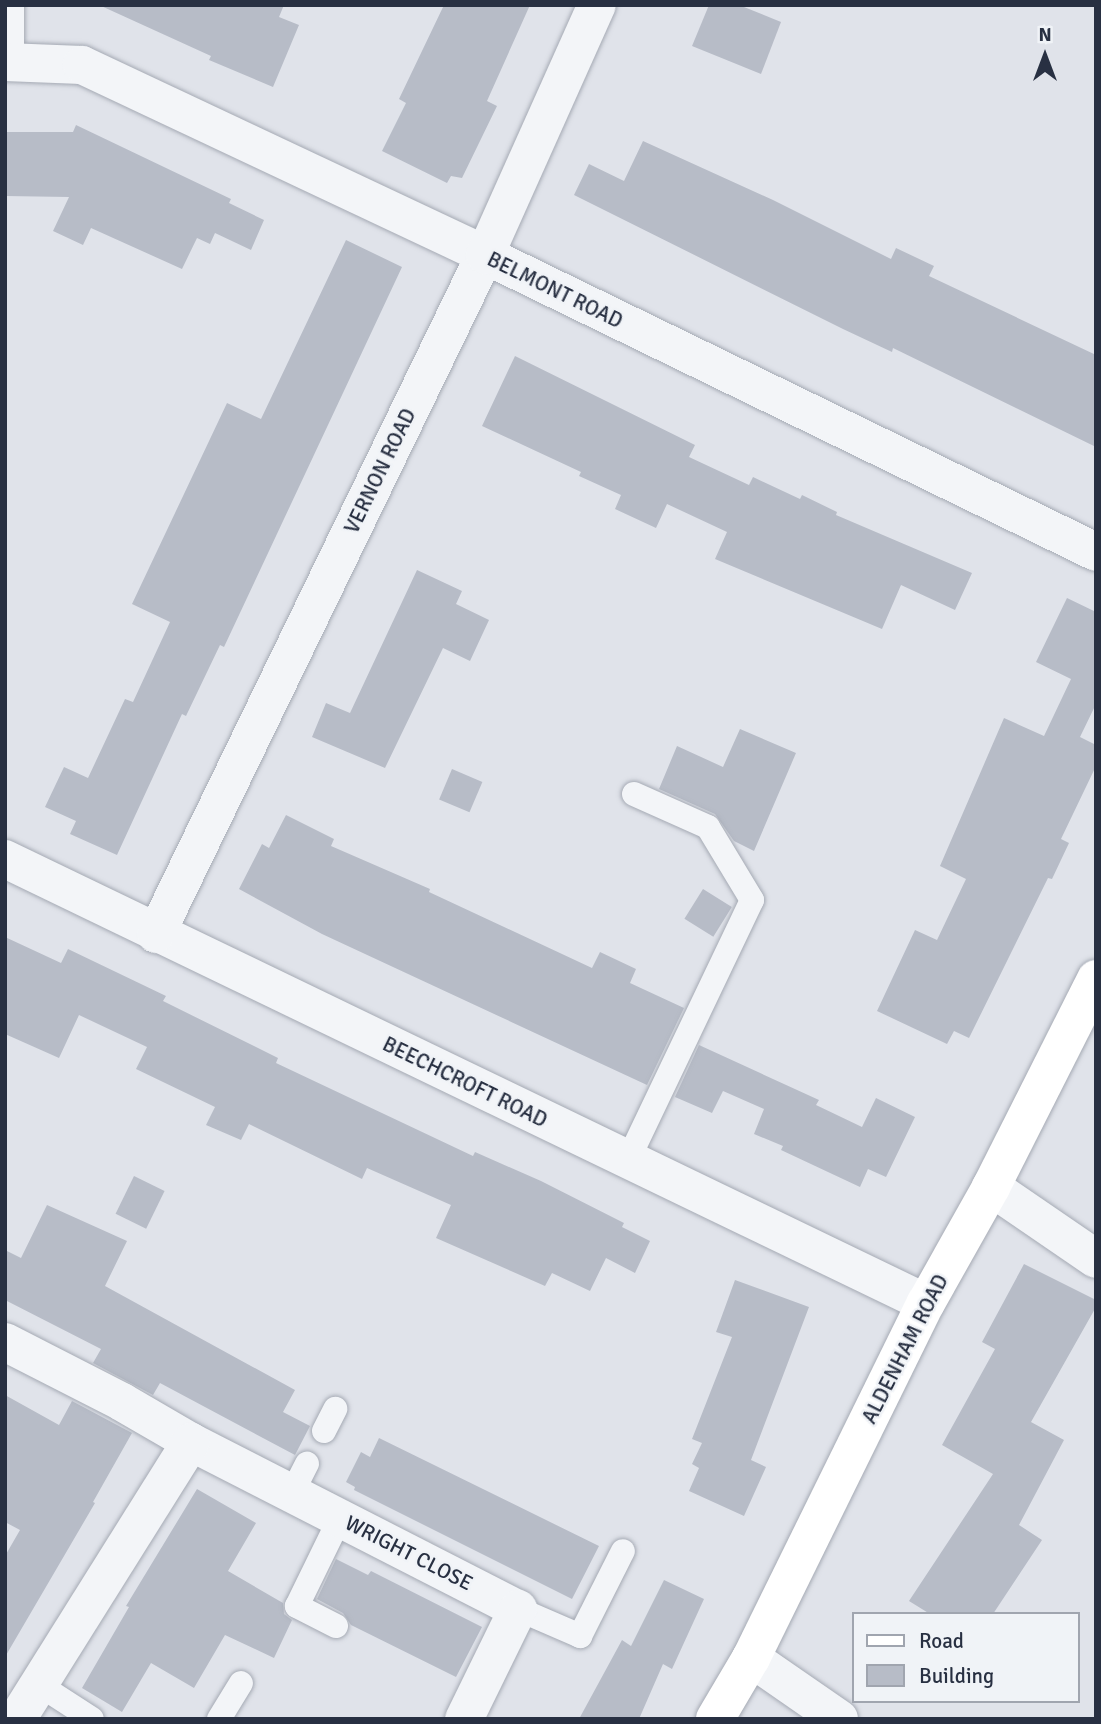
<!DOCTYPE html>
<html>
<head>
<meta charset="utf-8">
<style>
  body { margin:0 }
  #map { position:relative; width:1101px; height:1724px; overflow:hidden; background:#e0e3ea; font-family:Signika,sans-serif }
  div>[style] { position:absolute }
  .building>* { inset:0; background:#b7bcc7; transform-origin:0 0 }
  .roads { filter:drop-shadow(0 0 2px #a5aab4) drop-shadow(0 0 2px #a5aab4) }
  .service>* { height:24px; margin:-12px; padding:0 12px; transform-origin:12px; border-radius:12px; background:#f3f5f8 }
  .minor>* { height:38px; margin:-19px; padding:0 19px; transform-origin:19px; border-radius:19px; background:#f3f5f8 }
  .secondary>* { height:38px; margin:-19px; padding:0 19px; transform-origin:19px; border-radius:19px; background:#fff }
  span { translate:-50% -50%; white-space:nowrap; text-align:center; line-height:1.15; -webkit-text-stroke:5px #f0f3f7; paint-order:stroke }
  .street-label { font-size:21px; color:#283042 }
  .frame { position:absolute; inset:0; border:7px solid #283042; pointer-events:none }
  .legend { position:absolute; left:852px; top:1612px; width:228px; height:91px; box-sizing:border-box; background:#f0f3f7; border:2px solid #a0a5af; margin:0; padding:9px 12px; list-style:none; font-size:21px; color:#283042 }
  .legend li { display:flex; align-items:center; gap:14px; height:35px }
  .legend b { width:35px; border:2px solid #a0a5af }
  .north { position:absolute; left:1010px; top:21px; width:70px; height:70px; -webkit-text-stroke:5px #f0f3f7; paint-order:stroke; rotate:0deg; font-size:19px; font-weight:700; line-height:28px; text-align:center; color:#283042 }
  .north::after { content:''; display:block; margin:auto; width:24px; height:32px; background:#283042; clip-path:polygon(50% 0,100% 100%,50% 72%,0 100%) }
</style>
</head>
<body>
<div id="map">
  <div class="building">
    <i style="clip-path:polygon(99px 5px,284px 5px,279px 17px,299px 25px,273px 87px,209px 60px,211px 56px)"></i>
    <i style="clip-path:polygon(444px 5px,530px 5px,487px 101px,497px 106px,462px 178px,451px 176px,447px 183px,382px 151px,406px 103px,399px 99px)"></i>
    <i style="clip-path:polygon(709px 5px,739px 5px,781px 22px,761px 74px,692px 46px)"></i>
    <i style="clip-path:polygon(76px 125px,231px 199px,229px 203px,264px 220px,251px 250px,215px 233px,210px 244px,197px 238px,182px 269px,91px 228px,83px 245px,53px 231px,69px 197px,5px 196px,5px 132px,73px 132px)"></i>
    <i style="clip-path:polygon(643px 141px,773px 200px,891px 259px,896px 248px,934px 266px,929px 276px,1096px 355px,1096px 447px,893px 348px,892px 352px,843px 329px,574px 195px,589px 164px,624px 181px)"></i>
    <i style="clip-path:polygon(346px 240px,402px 267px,224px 647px,220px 645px,186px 716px,182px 714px,117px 855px,70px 834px,76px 821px,45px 807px,64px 767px,88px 778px,125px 699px,133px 702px,170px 622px,132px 604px,227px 403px,261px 419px)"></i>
    <i style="clip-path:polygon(515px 356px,695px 445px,689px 457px,749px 485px,753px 477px,800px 499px,802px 495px,837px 512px,836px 515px,972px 573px,955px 610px,901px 585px,882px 629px,715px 559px,727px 532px,667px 504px,656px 528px,615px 509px,621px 495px,579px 476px,581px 472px,482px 426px)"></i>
    <i style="clip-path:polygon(417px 570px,462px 591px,456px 604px,489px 620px,470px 661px,443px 648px,385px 768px,312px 737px,326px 703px,350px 713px)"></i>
    <i style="clip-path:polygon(1067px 598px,1096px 612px,1096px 704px,1080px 737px,1096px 745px,1096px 766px,1061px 839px,1069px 843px,1052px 879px,1048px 878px,969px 1038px,954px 1031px,947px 1044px,877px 1011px,915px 930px,937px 940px,966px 879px,940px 866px,1004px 718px,1044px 736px,1071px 679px,1036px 662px)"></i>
    <i style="clip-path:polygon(740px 729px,796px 753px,754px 851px,734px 841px,715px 814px,659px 789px,677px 746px,723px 767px)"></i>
    <i style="left:452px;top:769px;width:33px;height:33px;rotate:23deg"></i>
    <i style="clip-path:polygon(286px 815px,334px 839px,331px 846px,430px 889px,429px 892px,592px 968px,600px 952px,636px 969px,630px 983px,684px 1008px,647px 1085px,322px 934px,239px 889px,262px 844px,269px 848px)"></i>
    <i style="left:703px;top:889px;width:34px;height:35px;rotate:32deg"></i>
    <i style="clip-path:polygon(5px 937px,61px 963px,68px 949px,166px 996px,163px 1001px,278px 1058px,276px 1063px,473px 1156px,475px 1152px,541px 1181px,624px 1223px,622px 1227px,650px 1241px,635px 1273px,606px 1258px,590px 1291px,552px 1273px,545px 1286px,436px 1238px,451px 1205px,367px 1168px,362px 1179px,249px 1124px,241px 1140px,206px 1125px,215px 1107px,136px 1069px,147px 1047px,79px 1015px,59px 1058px,5px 1034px)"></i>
    <i style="clip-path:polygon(699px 1045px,819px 1100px,816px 1105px,862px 1127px,876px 1098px,915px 1117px,886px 1177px,868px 1169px,860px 1187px,781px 1150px,783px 1146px,754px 1134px,764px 1109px,723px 1091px,712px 1113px,675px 1097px)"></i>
    <i style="left:134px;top:1176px;width:34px;height:42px;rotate:26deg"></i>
    <i style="clip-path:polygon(47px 1205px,127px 1241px,105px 1286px,295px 1390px,283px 1412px,310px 1426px,295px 1455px,160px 1383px,153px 1395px,93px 1363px,101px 1349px,5px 1300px,5px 1250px,21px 1258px)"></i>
    <i style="clip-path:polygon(1024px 1264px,1096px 1300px,1096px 1307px,1031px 1422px,1064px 1440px,1019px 1525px,1042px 1540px,993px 1614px,930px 1614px,909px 1601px,993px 1474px,942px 1445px,995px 1349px,982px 1342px)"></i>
    <i style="clip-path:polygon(735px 1280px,809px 1307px,751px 1460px,766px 1467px,744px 1516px,689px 1491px,699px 1468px,692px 1464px,702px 1443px,692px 1439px,732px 1337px,716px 1332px)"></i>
    <i style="clip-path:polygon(5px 1395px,59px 1425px,72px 1401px,132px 1433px,93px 1502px,95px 1503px,5px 1657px,5px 1556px,20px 1530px,5px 1522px)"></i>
    <i style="clip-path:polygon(379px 1438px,599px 1546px,572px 1599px,354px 1490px,355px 1487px,346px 1482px,361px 1452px,370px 1457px)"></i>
    <i style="clip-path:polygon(197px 1489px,256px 1523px,228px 1571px,283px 1603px,284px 1614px,292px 1620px,274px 1658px,225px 1635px,194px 1688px,151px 1663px,122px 1712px,82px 1688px,129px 1607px,126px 1606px)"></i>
    <i style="clip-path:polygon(336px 1559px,368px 1575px,371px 1571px,482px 1627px,456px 1677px,351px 1625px,343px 1613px,317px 1599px)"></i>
    <i style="clip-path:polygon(664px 1580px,704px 1599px,672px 1669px,663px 1664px,639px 1719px,579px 1719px,622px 1640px,631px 1646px)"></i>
  </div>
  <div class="roads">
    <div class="service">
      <i style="left:12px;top:62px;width:57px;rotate:-90deg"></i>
      <i style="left:628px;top:1160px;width:288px;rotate:-64.5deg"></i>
      <i style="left:752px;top:900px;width:85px;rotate:-121.1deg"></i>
      <i style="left:708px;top:827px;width:81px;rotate:-156deg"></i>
      <i style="left:324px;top:1431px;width:25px;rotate:-63deg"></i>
      <i style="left:292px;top:1493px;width:33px;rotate:-63deg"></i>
      <i style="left:518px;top:1609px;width:68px;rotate:23.5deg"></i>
      <i style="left:580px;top:1636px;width:95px;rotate:-63.2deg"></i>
      <i style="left:336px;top:1626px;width:44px;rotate:-152.9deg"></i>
      <i style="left:297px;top:1606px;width:98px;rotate:-64deg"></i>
      <i style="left:38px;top:1684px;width:64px;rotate:32.9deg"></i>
      <i style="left:219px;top:1719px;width:42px;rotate:-58.6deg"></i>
    </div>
    <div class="minor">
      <i style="left:5px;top:62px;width:77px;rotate:2.2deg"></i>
      <i style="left:82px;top:65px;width:446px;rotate:25.2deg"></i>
      <i style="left:485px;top:255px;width:679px;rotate:25.92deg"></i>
      <i style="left:5px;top:859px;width:1022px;rotate:25.74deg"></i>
      <i style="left:156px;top:934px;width:755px;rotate:-64.15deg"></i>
      <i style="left:485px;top:255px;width:274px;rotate:-65.9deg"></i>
      <i style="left:991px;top:1187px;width:127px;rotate:34.4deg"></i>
      <i style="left:5px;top:1342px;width:131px;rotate:27.1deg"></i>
      <i style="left:122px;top:1402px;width:80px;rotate:30.1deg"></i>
      <i style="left:191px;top:1442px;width:367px;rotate:27.1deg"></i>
      <i style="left:518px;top:1609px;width:123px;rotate:116.1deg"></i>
      <i style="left:751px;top:1658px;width:107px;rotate:34.7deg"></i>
      <i style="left:17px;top:1719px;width:327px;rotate:-57.9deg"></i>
    </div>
    <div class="secondary">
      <i style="left:715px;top:1719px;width:71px;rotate:-59.5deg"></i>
      <i style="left:751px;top:1658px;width:396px;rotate:-63.8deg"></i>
      <i style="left:926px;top:1303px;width:133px;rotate:-60.7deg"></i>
      <i style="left:991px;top:1187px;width:233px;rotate:-63.2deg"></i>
    </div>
  </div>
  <div class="street-label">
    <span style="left:555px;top:290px;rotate:26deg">BELMONT ROAD</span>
    <span style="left:380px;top:471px;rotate:-64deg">VERNON ROAD</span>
    <span style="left:465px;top:1082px;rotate:26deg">BEECHCROFT ROAD</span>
    <span style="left:905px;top:1349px;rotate:-63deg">ALDENHAM ROAD</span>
    <span style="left:409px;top:1553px;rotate:27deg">WRIGHT CLOSE</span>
  </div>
  <div class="frame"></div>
  <ul class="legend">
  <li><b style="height:9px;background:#fff"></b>Road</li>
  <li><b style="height:19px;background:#b7bcc7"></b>Building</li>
  </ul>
  <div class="north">N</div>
</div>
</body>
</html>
